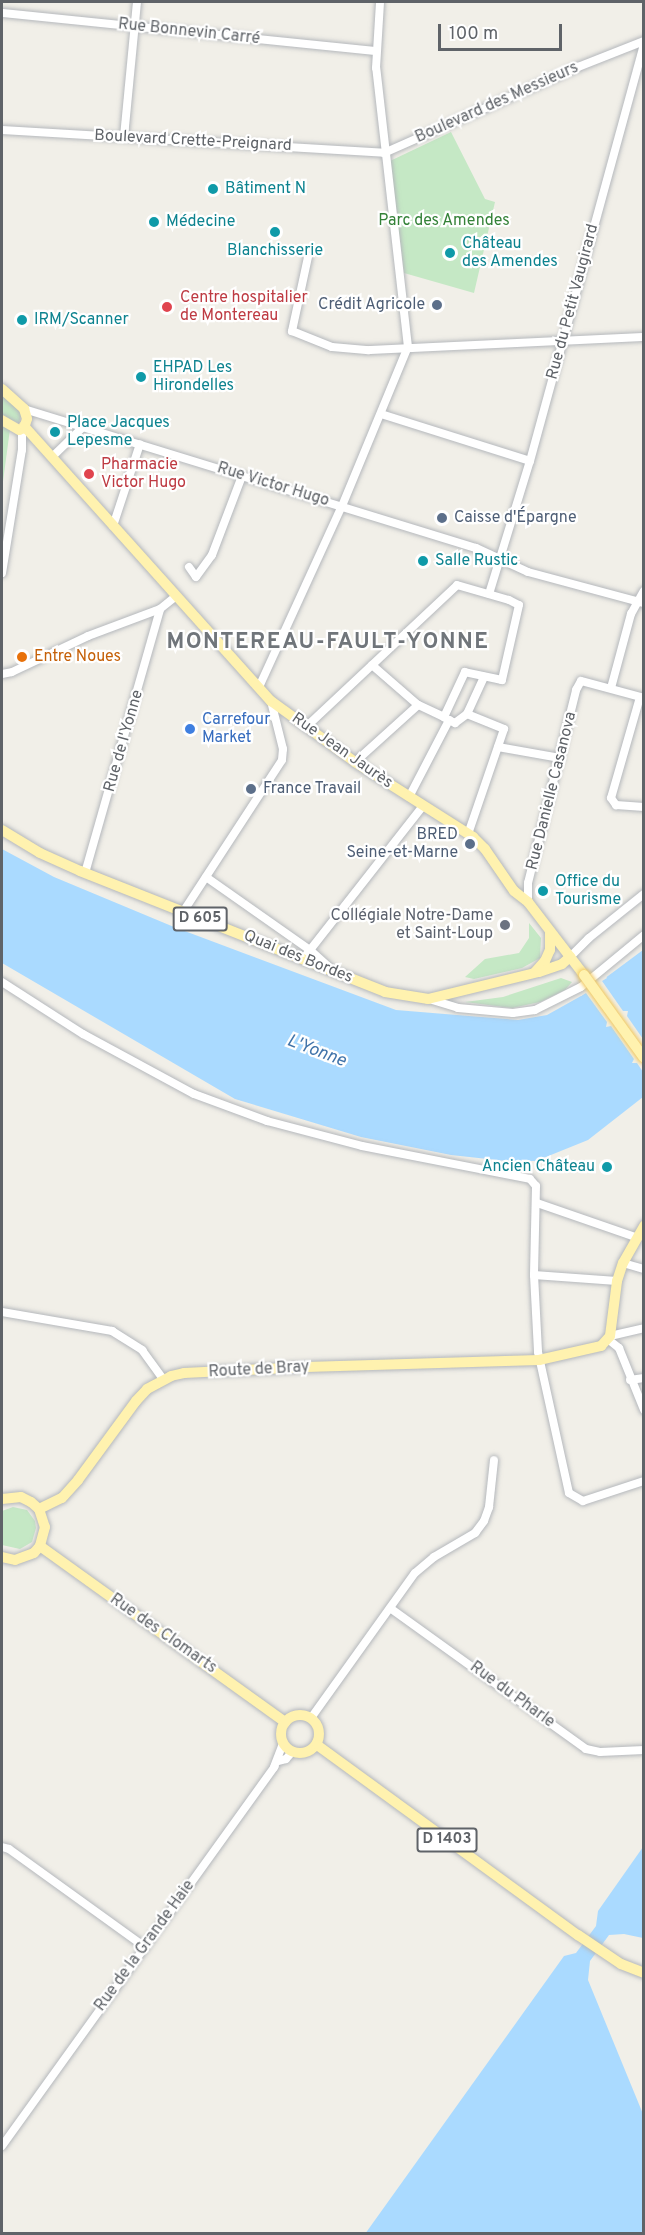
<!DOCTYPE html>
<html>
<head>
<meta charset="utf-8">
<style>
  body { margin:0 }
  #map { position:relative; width:645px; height:2235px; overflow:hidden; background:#f1efe8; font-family:Overpass,sans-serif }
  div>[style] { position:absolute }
  .green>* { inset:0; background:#c5e8c5 }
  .water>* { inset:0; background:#aadaff }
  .pier>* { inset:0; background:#f1efe8 }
  .roads { filter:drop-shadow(0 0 2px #b5b8bc) drop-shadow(0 0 2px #b5b8bc) }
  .minor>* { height:8px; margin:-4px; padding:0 4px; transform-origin:4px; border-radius:4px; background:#fff }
  .major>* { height:10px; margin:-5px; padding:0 5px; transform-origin:5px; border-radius:5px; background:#fff2af }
  .major>.ring { margin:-5px; padding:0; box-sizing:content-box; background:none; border:10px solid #fff2af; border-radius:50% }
  .bridges { filter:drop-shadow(0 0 2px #f2c960) drop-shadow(0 0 2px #f2c960) }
  .major-bridge>* { height:10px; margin:-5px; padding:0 5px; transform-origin:5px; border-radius:5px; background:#fff2af }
  .dots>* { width:16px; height:16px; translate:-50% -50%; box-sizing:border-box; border:3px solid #fff; border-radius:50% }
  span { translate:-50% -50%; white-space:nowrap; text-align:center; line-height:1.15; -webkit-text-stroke:4.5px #fff; paint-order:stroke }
  .shield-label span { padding:2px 4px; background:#fff; border:2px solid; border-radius:4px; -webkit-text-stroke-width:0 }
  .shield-label { font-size:15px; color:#5f6368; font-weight:700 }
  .street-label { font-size:16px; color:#5f6368 }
  .culture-label { font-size:16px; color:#0d838f }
  .left { translate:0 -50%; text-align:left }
  .right { translate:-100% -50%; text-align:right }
  .park-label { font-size:16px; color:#348238 }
  .health-label { font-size:16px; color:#be3a42 }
  .service-label { font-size:16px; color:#4e5e75 }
  .food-label { font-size:16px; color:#c56008 }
  .shop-label { font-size:16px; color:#366cbe }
  .worship-label { font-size:16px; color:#5b616d }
  .water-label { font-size:18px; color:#4174aa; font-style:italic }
  .district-label { font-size:22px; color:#70757a; font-weight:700; letter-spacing:1.5px }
  .frame { position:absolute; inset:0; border:3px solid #5f6368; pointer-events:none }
  .scale { position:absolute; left:438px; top:24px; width:124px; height:27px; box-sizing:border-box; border:3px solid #5f6368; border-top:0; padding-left:8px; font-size:18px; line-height:21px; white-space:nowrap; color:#5f6368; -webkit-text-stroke:4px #fff; paint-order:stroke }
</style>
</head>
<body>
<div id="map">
  <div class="green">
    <i style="clip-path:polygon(451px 132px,485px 199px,495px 202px,474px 293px,404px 273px,390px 161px)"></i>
    <i style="clip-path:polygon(2px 395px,22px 412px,19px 423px,2px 416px)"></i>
    <i style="clip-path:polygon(2px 425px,10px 429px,2px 489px)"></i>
    <i style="clip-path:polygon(529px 923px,541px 938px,540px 958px,522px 968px,474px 979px,465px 977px,485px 959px,519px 953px,529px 938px)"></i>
    <i style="clip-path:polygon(561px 978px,572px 982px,565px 990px,540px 1002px,512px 1008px,465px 1002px,503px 997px)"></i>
    <i style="clip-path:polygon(13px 1507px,27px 1510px,35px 1521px,36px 1528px,32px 1542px,20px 1549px,2px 1545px,2px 1511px)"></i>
  </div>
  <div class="water">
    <i style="clip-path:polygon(2px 849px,54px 877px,174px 927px,396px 1010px,518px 1020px,547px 1015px,581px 996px,643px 950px,643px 1097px,588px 1140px,536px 1161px,506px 1161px,451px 1155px,361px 1137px,235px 1099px,2px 963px)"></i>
    <i style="clip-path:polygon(643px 1847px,643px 1938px,624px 1934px,609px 1935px,590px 1961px,588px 1980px,643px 2114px,643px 2233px,365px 2234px,564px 1956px,576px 1953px,596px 1926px,598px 1911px)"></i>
  </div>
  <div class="pier">
    <i style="clip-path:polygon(605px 975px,607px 978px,602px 981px,623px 1011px,628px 1011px,627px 1016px,643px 1039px,643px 1072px,637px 1063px,632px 1063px,634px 1059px,611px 1026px,606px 1027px,607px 1022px,586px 993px,581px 996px,579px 994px)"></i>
  </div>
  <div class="roads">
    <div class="minor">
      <i style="left:2px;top:13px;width:376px;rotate:5.8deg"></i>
      <i style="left:2px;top:130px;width:383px;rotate:3.4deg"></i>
      <i style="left:124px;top:137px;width:136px;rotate:-84.5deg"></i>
      <i style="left:384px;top:153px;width:212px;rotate:-23.9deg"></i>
      <i style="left:578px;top:67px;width:71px;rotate:-21.5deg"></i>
      <i style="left:308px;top:257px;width:76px;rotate:102.2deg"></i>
      <i style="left:292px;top:331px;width:43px;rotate:21.8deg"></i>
      <i style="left:332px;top:347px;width:37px;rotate:5deg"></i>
      <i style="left:369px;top:350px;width:275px;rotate:-2.7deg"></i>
      <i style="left:24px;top:409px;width:473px;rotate:17.1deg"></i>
      <i style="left:476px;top:548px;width:57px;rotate:24.8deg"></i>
      <i style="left:528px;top:572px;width:120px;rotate:15deg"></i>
      <i style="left:381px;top:414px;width:156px;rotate:17.5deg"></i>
      <i style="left:52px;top:457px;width:43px;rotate:-44.1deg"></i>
      <i style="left:113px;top:526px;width:86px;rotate:-71.8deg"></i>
      <i style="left:189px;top:567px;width:12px;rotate:55deg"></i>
      <i style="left:196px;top:577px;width:27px;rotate:-54deg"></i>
      <i style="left:212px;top:555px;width:85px;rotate:-69.2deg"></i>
      <i style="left:2px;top:573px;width:125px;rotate:-80.8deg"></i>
      <i style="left:22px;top:450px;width:21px;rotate:-90deg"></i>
      <i style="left:489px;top:594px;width:139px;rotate:-72.9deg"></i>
      <i style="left:530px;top:461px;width:433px;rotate:-74.7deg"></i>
      <i style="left:2px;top:674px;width:10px;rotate:-11deg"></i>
      <i style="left:12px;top:672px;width:84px;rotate:-25.3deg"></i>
      <i style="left:88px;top:636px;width:77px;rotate:-20.6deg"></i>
      <i style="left:160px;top:609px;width:21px;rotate:-39deg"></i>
      <i style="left:259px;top:687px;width:199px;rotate:-65.4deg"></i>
      <i style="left:342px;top:506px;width:172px;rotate:-67.5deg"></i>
      <i style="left:408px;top:347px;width:281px;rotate:-96.5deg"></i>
      <i style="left:376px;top:68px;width:66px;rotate:-86.5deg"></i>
      <i style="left:611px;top:688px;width:77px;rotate:-74.9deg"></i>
      <i style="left:631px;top:614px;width:26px;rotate:-61deg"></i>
      <i style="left:640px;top:697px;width:105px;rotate:106deg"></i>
      <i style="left:611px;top:798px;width:9px;rotate:54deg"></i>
      <i style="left:616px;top:805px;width:28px;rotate:4deg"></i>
      <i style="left:467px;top:714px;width:40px;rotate:22deg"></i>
      <i style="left:504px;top:729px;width:111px;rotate:108.9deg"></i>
      <i style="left:467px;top:714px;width:41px;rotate:-65.3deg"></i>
      <i style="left:306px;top:727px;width:207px;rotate:-43.2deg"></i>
      <i style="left:457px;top:585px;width:54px;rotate:16.1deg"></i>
      <i style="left:509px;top:600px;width:11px;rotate:27deg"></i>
      <i style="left:519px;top:605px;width:77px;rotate:102.8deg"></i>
      <i style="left:502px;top:680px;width:38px;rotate:-168deg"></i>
      <i style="left:465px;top:672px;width:50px;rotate:115deg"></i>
      <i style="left:444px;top:717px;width:29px;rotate:-155deg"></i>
      <i style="left:418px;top:705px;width:61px;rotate:-139deg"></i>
      <i style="left:498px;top:747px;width:63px;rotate:10.1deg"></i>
      <i style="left:355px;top:762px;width:85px;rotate:-42.1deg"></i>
      <i style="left:409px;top:797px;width:87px;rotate:-62.5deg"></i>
      <i style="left:449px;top:720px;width:7px;rotate:27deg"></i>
      <i style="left:455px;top:723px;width:15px;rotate:-37deg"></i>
      <i style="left:85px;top:873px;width:274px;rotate:-74.1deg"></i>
      <i style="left:206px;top:877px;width:127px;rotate:35.1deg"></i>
      <i style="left:310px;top:950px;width:28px;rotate:42deg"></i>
      <i style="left:528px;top:902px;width:19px;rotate:-90deg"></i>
      <i style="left:528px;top:883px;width:199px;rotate:-76deg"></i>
      <i style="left:576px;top:690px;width:10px;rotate:-61deg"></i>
      <i style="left:581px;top:681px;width:65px;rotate:15.1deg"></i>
      <i style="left:183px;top:912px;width:181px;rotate:-56.9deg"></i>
      <i style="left:282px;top:760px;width:11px;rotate:-85deg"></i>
      <i style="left:283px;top:749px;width:49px;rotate:-104deg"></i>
      <i style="left:570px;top:957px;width:27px;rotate:-45deg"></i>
      <i style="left:589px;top:938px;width:70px;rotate:-38.7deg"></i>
      <i style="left:303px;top:959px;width:194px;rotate:-51.9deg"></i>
      <i style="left:2px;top:982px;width:96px;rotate:32.7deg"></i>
      <i style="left:83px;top:1034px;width:126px;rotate:28.4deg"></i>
      <i style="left:194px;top:1094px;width:78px;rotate:20.3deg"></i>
      <i style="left:267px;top:1121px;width:98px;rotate:14.7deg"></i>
      <i style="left:362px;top:1146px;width:171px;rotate:11.1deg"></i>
      <i style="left:530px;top:1179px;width:9px;rotate:49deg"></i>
      <i style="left:536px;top:1186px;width:89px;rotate:91.3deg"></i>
      <i style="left:534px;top:1275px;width:77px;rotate:87deg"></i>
      <i style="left:538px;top:1352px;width:144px;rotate:77.6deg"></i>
      <i style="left:569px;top:1493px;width:16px;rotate:30deg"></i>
      <i style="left:583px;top:1501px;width:64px;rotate:-18.2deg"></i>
      <i style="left:429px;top:999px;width:30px;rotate:17deg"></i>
      <i style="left:458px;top:1008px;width:55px;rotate:5.2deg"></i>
      <i style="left:513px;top:1013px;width:22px;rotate:-8deg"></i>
      <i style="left:535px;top:1010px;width:51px;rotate:-26.6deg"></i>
      <i style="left:581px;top:987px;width:82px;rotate:-39.5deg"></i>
      <i style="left:537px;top:1203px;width:107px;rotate:19.1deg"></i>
      <i style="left:623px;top:1263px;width:22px;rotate:16deg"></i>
      <i style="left:534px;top:1275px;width:83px;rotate:4.1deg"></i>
      <i style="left:2px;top:1312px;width:112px;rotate:9.8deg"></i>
      <i style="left:112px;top:1331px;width:36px;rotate:32deg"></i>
      <i style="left:142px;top:1350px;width:36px;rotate:54deg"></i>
      <i style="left:610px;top:1336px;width:35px;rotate:-13deg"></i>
      <i style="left:609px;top:1340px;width:13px;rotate:39deg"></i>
      <i style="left:619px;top:1348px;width:67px;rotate:68deg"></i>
      <i style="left:630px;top:1380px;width:14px;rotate:-8deg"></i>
      <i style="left:390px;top:1608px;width:241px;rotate:35.7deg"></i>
      <i style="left:586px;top:1749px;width:14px;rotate:12deg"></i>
      <i style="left:600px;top:1752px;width:44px;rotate:-2.6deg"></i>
      <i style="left:311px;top:1718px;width:178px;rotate:-54.4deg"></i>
      <i style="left:415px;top:1573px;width:25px;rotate:-40deg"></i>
      <i style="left:434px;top:1557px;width:48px;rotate:-30.3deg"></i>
      <i style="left:475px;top:1533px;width:15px;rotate:-53deg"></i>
      <i style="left:484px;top:1521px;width:15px;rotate:-70deg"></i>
      <i style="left:489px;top:1507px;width:47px;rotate:-83.9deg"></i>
      <i style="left:278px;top:1761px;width:8px;rotate:-14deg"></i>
      <i style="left:286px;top:1759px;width:9px;rotate:-49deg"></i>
      <i style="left:2px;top:1847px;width:7px;rotate:16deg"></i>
      <i style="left:9px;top:1849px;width:168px;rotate:35.8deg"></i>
      <i style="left:2px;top:2146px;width:467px;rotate:-54.3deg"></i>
      <i style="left:274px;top:1767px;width:25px;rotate:-69deg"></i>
    </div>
    <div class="major">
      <i style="left:2px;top:389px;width:30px;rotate:42deg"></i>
      <i style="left:24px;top:409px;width:10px;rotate:73deg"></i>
      <i style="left:27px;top:419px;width:9px;rotate:108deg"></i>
      <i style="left:24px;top:428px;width:5px;rotate:158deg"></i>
      <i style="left:19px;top:430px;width:20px;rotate:-150deg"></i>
      <i style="left:24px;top:426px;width:370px;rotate:48.1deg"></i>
      <i style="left:271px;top:701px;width:104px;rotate:36deg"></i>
      <i style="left:355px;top:762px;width:140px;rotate:32.4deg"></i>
      <i style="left:473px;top:837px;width:17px;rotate:45deg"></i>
      <i style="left:485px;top:849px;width:51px;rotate:55.4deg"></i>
      <i style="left:514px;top:891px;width:18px;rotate:38deg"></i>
      <i style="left:528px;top:902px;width:92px;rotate:52.5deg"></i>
      <i style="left:2px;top:830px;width:44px;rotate:31.2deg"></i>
      <i style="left:40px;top:853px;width:44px;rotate:24.2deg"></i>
      <i style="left:80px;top:871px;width:328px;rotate:21.6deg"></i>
      <i style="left:385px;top:992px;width:44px;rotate:9.2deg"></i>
      <i style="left:428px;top:999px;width:114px;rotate:-13.7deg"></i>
      <i style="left:539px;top:972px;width:24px;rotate:-19deg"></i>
      <i style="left:562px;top:964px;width:11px;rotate:-41deg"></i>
      <i style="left:535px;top:972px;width:15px;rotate:-48deg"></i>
      <i style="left:545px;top:961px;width:12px;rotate:-66deg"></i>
      <i style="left:550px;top:950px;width:17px;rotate:-90deg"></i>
      <i style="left:2px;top:1499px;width:19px;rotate:-6deg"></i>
      <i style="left:21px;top:1497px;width:11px;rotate:27deg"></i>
      <i style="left:31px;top:1502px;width:11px;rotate:41deg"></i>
      <i style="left:39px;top:1509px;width:19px;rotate:72deg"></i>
      <i style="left:45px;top:1527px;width:20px;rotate:105deg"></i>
      <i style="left:40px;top:1546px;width:9px;rotate:131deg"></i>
      <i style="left:34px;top:1553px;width:20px;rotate:160deg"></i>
      <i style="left:15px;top:1560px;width:13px;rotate:-167deg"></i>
      <i style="left:39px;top:1509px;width:25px;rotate:-26deg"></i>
      <i style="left:62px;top:1498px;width:24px;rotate:-48deg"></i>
      <i style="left:78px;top:1480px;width:98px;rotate:-53.7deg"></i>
      <i style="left:136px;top:1401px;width:16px;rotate:-47deg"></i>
      <i style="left:147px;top:1389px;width:27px;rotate:-28deg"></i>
      <i style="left:171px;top:1376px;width:13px;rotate:-13deg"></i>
      <i style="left:184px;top:1373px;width:122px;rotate:-2.8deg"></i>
      <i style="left:306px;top:1367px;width:233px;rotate:-1.7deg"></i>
      <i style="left:539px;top:1360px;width:64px;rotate:-12.7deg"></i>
      <i style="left:601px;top:1346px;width:13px;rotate:-48deg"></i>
      <i style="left:610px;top:1336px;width:55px;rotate:-82.7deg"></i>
      <i style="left:617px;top:1281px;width:19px;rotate:-72deg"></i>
      <i style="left:623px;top:1263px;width:43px;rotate:-60.4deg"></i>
      <i style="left:40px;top:1546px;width:302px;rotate:35.7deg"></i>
      <i class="ring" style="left:281px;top:1715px;width:28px;height:28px"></i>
      <i style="left:317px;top:1745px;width:323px;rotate:36.1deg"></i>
      <i style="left:578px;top:1935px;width:52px;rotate:34deg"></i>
      <i style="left:621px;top:1964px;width:25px;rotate:21deg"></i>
    </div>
  </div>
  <div class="bridges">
    <div class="major-bridge">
      <i style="left:584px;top:975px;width:102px;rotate:54.1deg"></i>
    </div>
  </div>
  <div class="dots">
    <i style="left:213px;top:189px;background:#0f9aa8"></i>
    <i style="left:154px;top:222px;background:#0f9aa8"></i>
    <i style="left:275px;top:232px;background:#0f9aa8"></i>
    <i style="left:450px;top:253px;background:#0f9aa8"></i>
    <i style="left:437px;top:305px;background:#5c6f8a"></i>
    <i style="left:167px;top:307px;background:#e0444e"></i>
    <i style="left:22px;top:320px;background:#0f9aa8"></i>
    <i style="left:141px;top:377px;background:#0f9aa8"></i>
    <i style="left:55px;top:432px;background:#0f9aa8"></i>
    <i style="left:89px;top:474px;background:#e0444e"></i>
    <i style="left:442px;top:518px;background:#5c6f8a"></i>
    <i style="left:423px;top:561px;background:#0f9aa8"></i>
    <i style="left:22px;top:657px;background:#e8710a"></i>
    <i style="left:190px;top:729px;background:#3f7fe0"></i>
    <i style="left:251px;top:789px;background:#5c6f8a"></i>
    <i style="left:470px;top:844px;background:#5c6f8a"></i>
    <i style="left:543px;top:891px;background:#0f9aa8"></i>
    <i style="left:505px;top:925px;background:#6b7280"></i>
    <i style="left:607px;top:1167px;background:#0f9aa8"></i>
  </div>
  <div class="shield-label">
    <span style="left:200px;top:919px">D 605</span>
    <span style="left:447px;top:1840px">D 1403</span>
  </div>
  <div class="street-label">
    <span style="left:189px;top:32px;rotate:6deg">Rue Bonnevin Carré</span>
    <span style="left:497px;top:103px;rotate:-24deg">Boulevard des Messieurs</span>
    <span style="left:193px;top:141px;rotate:3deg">Boulevard Crette-Preignard</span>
    <span style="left:573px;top:302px;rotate:-75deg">Rue du Petit Vaugirard</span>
    <span style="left:273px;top:485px;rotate:17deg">Rue Victor Hugo</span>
    <span style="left:124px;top:741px;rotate:-74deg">Rue de l'Yonne</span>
    <span style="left:342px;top:751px;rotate:35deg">Rue Jean Jaurès</span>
    <span style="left:552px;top:791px;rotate:-76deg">Rue Danielle Casanova</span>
    <span style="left:298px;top:957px;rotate:22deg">Quai des Bordes</span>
    <span style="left:259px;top:1370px;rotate:-3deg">Route de Bray</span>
    <span style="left:163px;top:1634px;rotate:35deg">Rue des Clomarts</span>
    <span style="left:512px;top:1695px;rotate:36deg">Rue du Pharle</span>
    <span style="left:145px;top:1946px;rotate:-54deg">Rue de la Grande Haie</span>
  </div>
  <div class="culture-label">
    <span class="left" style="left:225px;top:189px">Bâtiment N</span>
    <span class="left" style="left:166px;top:222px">Médecine</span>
    <span class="left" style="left:462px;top:253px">Château<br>des Amendes</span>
    <span style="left:275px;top:251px">Blanchisserie</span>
    <span class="left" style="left:34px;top:320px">IRM/Scanner</span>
    <span class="left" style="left:153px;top:377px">EHPAD Les<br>Hirondelles</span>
    <span class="left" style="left:67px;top:432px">Place Jacques<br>Lepesme</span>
    <span class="left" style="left:435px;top:561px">Salle Rustic</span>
    <span class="left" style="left:555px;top:891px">Office du<br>Tourisme</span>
    <span class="right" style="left:595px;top:1167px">Ancien Château</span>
  </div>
  <div class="park-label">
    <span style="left:444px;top:221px">Parc des Amendes</span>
  </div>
  <div class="health-label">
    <span class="left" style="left:180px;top:307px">Centre hospitalier<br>de Montereau</span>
    <span class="left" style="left:101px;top:474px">Pharmacie<br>Victor Hugo</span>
  </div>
  <div class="service-label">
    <span class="right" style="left:425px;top:305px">Crédit Agricole</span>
    <span class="left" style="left:454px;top:518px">Caisse d'Épargne</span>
    <span class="left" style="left:263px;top:789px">France Travail</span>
    <span class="right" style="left:458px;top:844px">BRED<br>Seine-et-Marne</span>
  </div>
  <div class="food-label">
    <span class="left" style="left:34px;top:657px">Entre Noues</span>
  </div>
  <div class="shop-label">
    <span class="left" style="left:202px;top:729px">Carrefour<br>Market</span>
  </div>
  <div class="worship-label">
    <span class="right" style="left:493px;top:925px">Collégiale Notre-Dame<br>et Saint-Loup</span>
  </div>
  <div class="water-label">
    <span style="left:316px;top:1052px;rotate:21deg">L'Yonne</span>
  </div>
  <div class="district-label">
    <span style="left:328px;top:643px">MONTEREAU-FAULT-YONNE</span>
  </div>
  <div class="frame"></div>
  <div class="scale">100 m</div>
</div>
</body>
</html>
